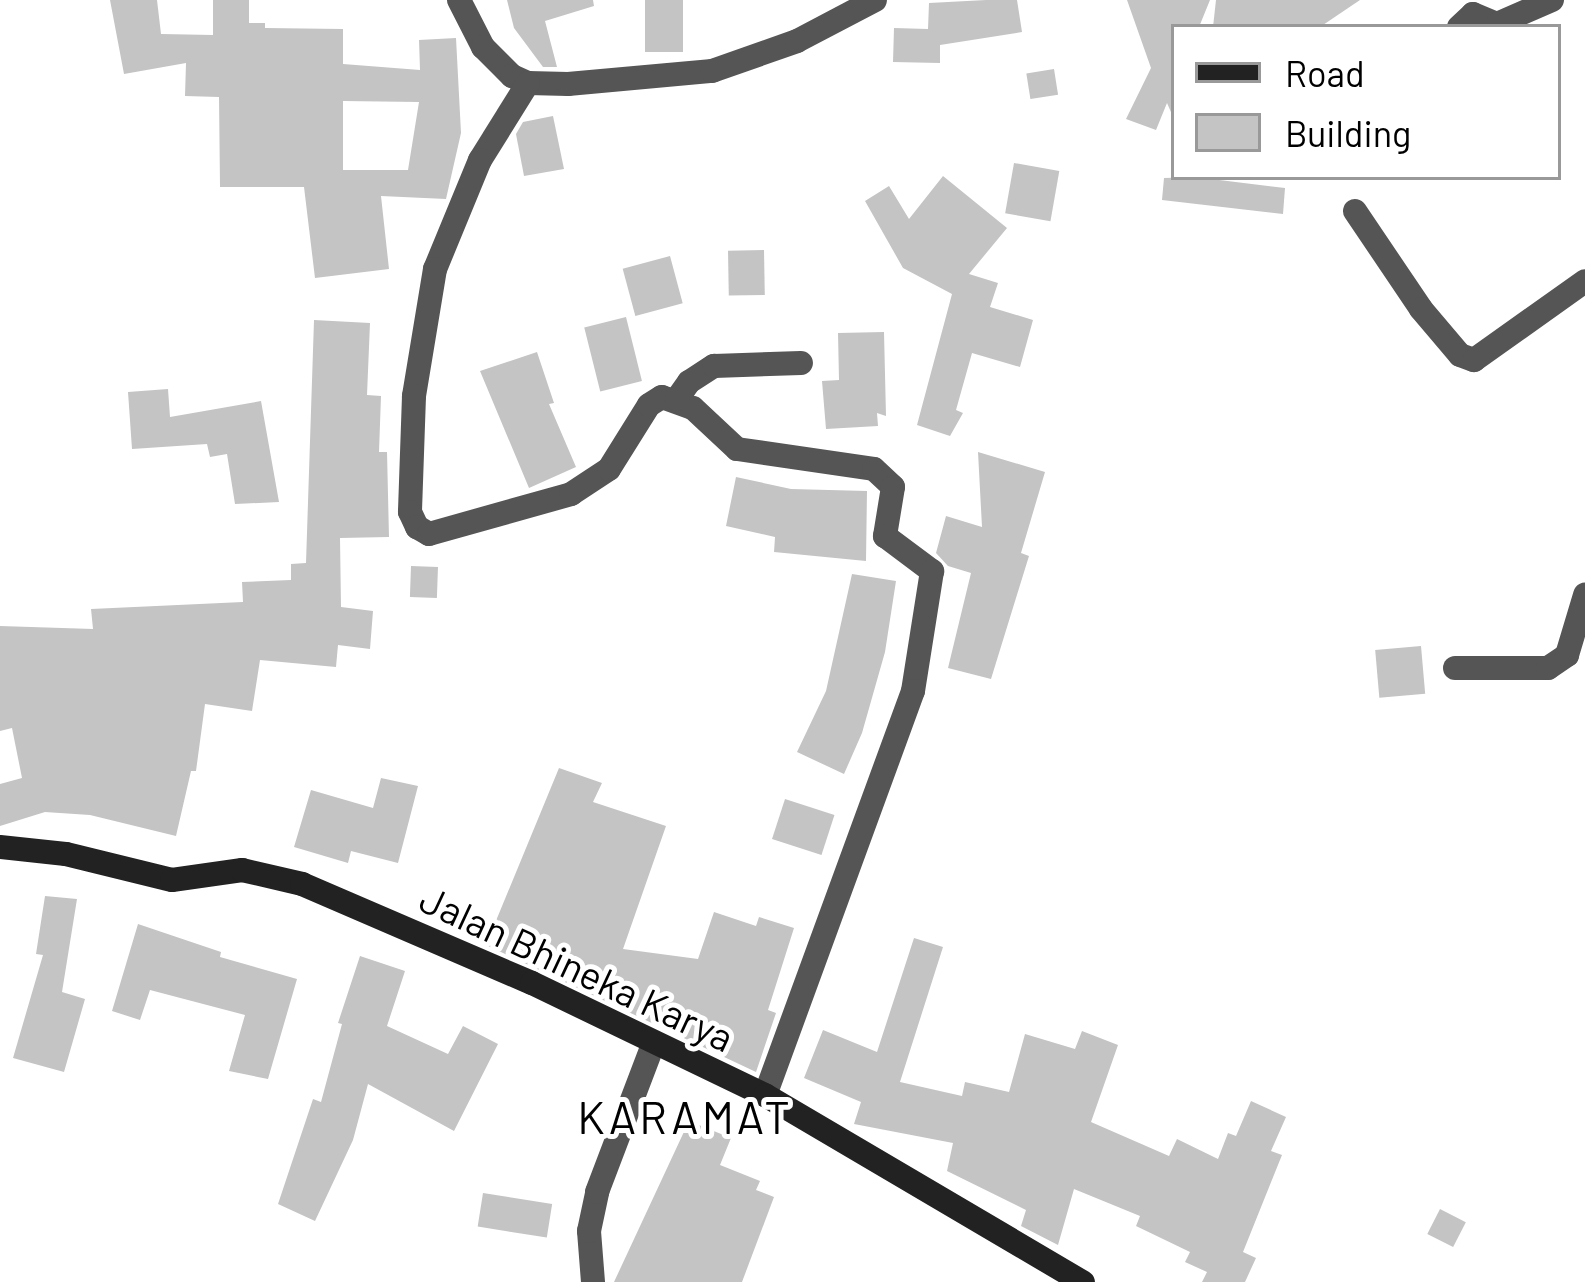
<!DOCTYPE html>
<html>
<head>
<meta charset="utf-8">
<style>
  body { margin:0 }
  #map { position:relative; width:1585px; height:1282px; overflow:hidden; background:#fff; font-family:Barlow,sans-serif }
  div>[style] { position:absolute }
  .building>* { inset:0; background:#c4c4c4; transform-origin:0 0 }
  .street>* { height:24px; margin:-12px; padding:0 12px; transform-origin:12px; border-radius:12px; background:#555 }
  .secondary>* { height:24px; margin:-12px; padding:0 12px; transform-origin:12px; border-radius:12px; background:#222 }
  span { translate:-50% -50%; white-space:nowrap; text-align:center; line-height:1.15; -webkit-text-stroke:10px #fff; paint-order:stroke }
  .street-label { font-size:39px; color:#000 }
  .quarter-label { font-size:45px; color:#000; letter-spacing:3px }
  .legend { position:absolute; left:1171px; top:24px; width:390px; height:156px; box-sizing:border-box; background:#fff; border:3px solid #999; margin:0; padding:15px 21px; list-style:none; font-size:36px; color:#000 }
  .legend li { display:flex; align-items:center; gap:24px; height:60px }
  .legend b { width:60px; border:3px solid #999 }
</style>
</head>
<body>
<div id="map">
  <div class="building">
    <i style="clip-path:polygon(evenodd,110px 0,157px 0,161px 34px,213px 35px,213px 0,249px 0,249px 23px,265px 23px,265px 28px,343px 29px,343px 64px,420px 70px,419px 40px,456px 38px,461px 133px,446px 199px,381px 196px,389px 269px,315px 278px,304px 187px,220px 187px,219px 97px,185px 96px,186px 63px,124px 74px,110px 0,343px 101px,419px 102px,408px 170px,343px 170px,343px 101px)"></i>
    <i style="clip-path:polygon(507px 0,593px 0,594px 6px,545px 21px,557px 67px,543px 67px,514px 28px)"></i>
    <i style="left:645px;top:0;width:38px;height:52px"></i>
    <i style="clip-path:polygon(986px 0,1017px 0,1022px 32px,940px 45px,940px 63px,893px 62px,894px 28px,928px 29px,929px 3px)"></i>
    <i style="clip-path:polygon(1127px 0,1210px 0,1199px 27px,1174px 27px,1174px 119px,1167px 103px,1156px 130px,1126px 119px,1151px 68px)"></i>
    <i style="clip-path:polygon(1216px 0,1360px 0,1320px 27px,1213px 27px)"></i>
    <i style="left:1054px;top:69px;width:26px;height:28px;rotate:81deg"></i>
    <i style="clip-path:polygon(553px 116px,564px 169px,524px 176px,516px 134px,523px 122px)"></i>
    <i style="left:1014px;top:163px;width:46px;height:51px;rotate:10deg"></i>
    <i style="clip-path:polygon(943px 176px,1007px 228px,969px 274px,998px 283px,990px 307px,1033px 320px,1020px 367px,972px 353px,956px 410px,963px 413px,950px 436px,917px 425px,952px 294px,903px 268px,865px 201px,889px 186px,909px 219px)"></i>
    <i style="clip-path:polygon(1195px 177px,1285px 188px,1283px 214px,1162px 200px,1164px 178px)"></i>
    <i style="left:764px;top:250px;width:45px;height:36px;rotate:89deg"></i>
    <i style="left:670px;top:256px;width:49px;height:49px;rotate:75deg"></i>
    <i style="left:626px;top:317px;width:66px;height:43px;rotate:76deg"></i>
    <i style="clip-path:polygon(314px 320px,370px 323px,367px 395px,381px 396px,379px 452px,387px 452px,389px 537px,340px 538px,341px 607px,373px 611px,370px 649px,338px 645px,336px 667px,260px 660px,252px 711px,205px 704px,196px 771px,191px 771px,176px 836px,90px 815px,45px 812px,0 826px,0 784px,22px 778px,12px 728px,0 731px,0 626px,93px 629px,91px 609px,243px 602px,242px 582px,291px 580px,291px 564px,306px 563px)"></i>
    <i style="clip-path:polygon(884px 332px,886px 416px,877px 413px,878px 426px,826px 429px,822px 381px,839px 380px,838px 333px)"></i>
    <i style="clip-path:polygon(537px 352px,554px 403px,549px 404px,576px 467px,529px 488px,480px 371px)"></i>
    <i style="clip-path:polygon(168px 389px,170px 417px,261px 401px,279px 502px,235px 504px,227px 454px,210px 457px,207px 444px,132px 449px,128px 392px)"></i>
    <i style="clip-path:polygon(978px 452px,1045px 472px,1021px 553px,1029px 556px,991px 679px,948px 668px,971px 573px,948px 566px,936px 553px,946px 516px,982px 527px)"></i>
    <i style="clip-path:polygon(736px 477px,791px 489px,867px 491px,866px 561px,774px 552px,775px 537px,726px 526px)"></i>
    <i style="left:411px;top:566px;width:27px;height:31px;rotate:2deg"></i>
    <i style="clip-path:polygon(852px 574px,896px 581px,885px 652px,862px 733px,844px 774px,797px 752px,826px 691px)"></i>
    <i style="left:1421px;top:646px;width:48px;height:46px;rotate:85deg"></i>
    <i style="clip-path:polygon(559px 768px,602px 783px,593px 802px,666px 826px,623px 949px,698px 959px,714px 912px,756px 926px,759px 917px,794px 928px,768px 1010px,776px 1013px,756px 1072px,486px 945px)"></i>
    <i style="clip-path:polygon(381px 778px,418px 786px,398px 863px,351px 851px,348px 863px,294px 847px,311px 790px,373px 808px)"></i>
    <i style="left:785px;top:799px;width:52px;height:42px;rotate:18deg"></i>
    <i style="clip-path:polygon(45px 896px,77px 899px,62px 992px,85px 999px,64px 1072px,13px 1058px,43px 955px,36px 954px)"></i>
    <i style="clip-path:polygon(138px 924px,221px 952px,220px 957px,297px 979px,268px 1079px,229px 1071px,245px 1015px,150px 990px,140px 1020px,112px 1011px)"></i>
    <i style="clip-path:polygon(914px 938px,943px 947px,900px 1082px,962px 1096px,965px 1082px,1009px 1092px,1025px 1034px,1075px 1049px,1082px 1031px,1118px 1045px,1091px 1122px,1169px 1156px,1177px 1139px,1218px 1159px,1228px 1133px,1236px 1136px,1251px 1101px,1286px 1117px,1271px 1151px,1282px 1155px,1243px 1252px,1256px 1258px,1245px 1282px,1202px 1282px,1207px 1272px,1185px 1262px,1190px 1252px,1136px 1226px,1140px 1216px,1074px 1189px,1058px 1245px,1021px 1226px,1026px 1210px,947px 1171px,953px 1143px,854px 1124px,861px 1102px,804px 1078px,823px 1030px,877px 1052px)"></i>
    <i style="clip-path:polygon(360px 956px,405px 971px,387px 1026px,448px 1054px,463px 1026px,498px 1044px,454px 1131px,368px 1084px,353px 1140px,315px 1221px,278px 1204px,313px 1099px,321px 1102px,342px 1024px,338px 1023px)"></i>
    <i style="clip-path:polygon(689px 1121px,731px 1138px,720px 1165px,760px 1181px,756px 1190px,774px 1197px,742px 1282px,614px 1282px)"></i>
    <i style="left:483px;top:1193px;width:70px;height:34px;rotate:9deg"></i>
    <i style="left:1440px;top:1209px;width:29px;height:28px;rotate:27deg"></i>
  </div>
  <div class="street">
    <i style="left:459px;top:0;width:53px;rotate:62.9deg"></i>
    <i style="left:483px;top:47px;width:41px;rotate:45deg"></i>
    <i style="left:512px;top:76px;width:17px;rotate:24deg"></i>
    <i style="left:528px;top:83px;width:40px;rotate:1.4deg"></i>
    <i style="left:568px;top:84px;width:145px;rotate:-5.2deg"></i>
    <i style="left:712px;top:71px;width:90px;rotate:-19.4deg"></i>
    <i style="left:797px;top:41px;width:88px;rotate:-27.7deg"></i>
    <i style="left:1459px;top:27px;width:19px;rotate:-43deg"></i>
    <i style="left:1473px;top:14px;width:26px;rotate:23deg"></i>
    <i style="left:1497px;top:24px;width:60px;rotate:-23.6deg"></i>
    <i style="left:528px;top:83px;width:91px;rotate:121.9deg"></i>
    <i style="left:480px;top:160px;width:118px;rotate:112.4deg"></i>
    <i style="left:435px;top:269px;width:129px;rotate:99.4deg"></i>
    <i style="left:414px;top:396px;width:116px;rotate:92deg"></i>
    <i style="left:410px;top:512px;width:17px;rotate:65deg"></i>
    <i style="left:417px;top:527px;width:14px;rotate:30deg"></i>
    <i style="left:429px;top:534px;width:148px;rotate:-15.7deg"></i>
    <i style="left:571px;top:494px;width:45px;rotate:-33.3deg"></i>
    <i style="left:609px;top:469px;width:75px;rotate:-58deg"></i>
    <i style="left:649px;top:405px;width:15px;rotate:-32deg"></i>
    <i style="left:662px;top:397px;width:33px;rotate:20deg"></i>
    <i style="left:693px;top:408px;width:60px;rotate:43deg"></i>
    <i style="left:737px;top:449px;width:138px;rotate:8.3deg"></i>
    <i style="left:874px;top:469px;width:26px;rotate:43deg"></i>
    <i style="left:893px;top:487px;width:50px;rotate:99.3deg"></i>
    <i style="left:885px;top:536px;width:59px;rotate:36.7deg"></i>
    <i style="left:932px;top:571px;width:121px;rotate:99deg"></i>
    <i style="left:913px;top:691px;width:430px;rotate:110.1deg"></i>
    <i style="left:1355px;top:211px;width:118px;rotate:56deg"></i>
    <i style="left:1421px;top:309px;width:60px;rotate:49.7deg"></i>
    <i style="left:1460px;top:355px;width:15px;rotate:20deg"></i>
    <i style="left:1474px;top:360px;width:136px;rotate:-35.4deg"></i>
    <i style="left:677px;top:399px;width:21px;rotate:-55deg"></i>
    <i style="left:689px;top:382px;width:30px;rotate:-33deg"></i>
    <i style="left:714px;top:366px;width:87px;rotate:-2deg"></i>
    <i style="left:1455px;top:668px;width:93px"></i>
    <i style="left:1548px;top:668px;width:23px;rotate:-34deg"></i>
    <i style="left:1567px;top:655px;width:63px;rotate:-73.3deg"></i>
    <i style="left:593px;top:1282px;width:51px;rotate:-94.5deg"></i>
    <i style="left:589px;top:1231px;width:40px;rotate:-78deg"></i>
    <i style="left:597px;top:1192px;width:160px;rotate:-69.2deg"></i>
  </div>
  <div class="secondary">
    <i style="left:0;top:847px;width:66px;rotate:6.1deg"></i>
    <i style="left:66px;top:854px;width:109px;rotate:13.8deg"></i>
    <i style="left:172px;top:880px;width:71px;rotate:-8.1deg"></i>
    <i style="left:242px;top:870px;width:62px;rotate:13.1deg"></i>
    <i style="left:302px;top:884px;width:250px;rotate:23.3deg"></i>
    <i style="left:532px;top:983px;width:259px;rotate:25.7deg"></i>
    <i style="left:765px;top:1095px;width:369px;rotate:30.5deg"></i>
  </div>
  <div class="street-label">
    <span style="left:577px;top:968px;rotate:25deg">Jalan Bhineka Karya</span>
  </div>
  <div class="quarter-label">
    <span style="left:685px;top:1117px">KARAMAT</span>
  </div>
  <ul class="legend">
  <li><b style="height:15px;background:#222"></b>Road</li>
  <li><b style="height:33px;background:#c4c4c4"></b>Building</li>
  </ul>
</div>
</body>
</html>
